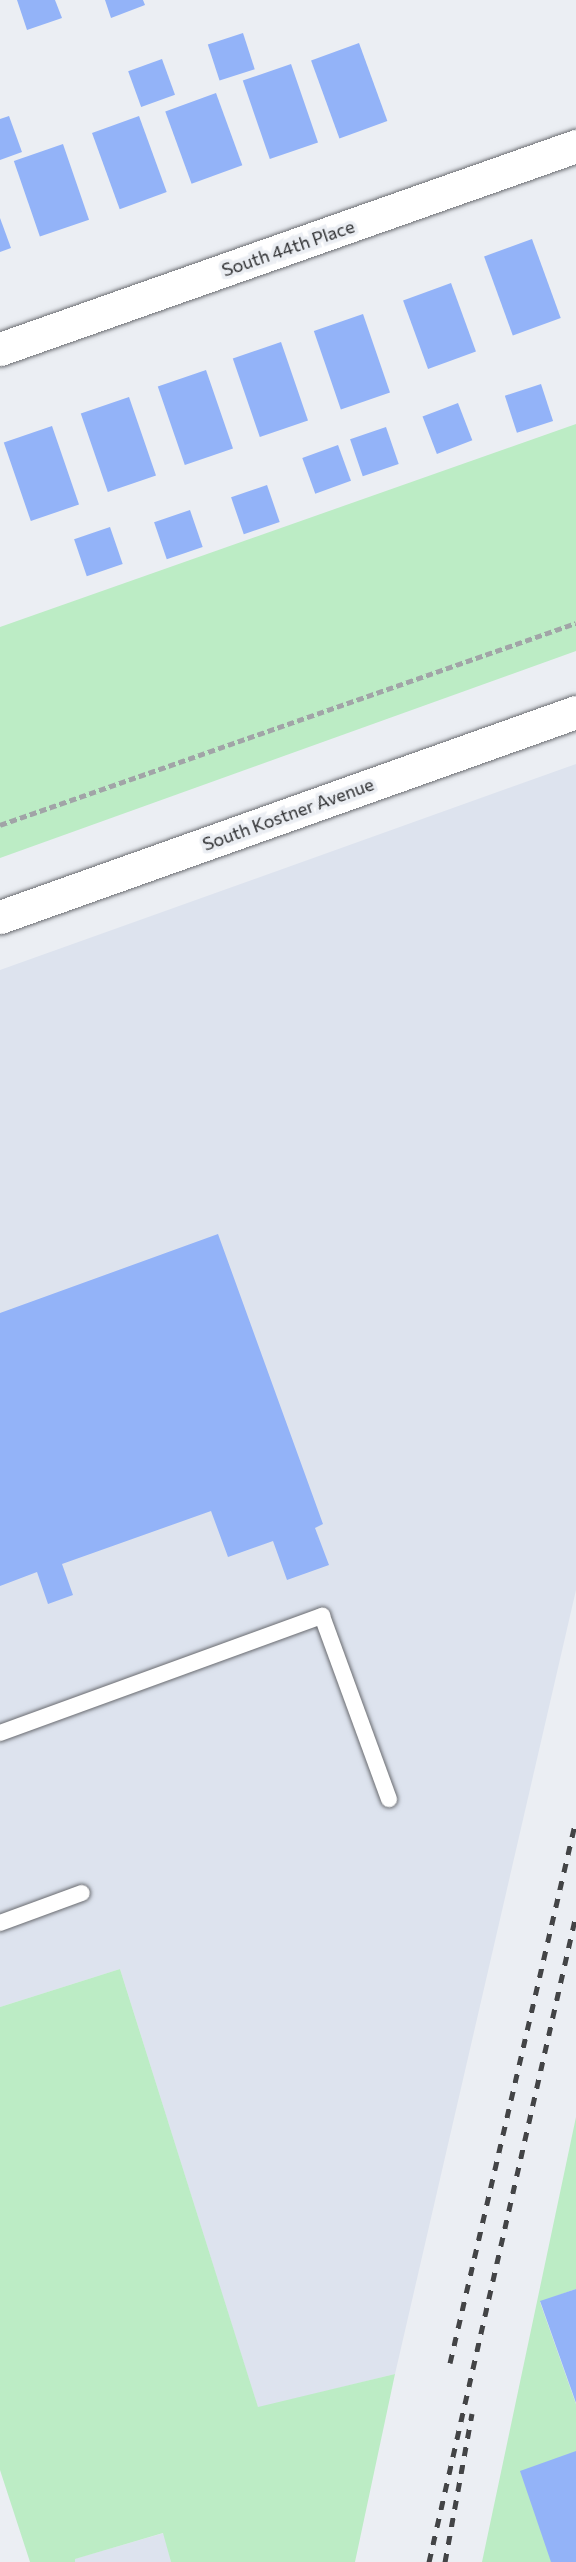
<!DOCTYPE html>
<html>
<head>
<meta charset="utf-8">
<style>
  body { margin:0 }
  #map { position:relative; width:576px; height:2562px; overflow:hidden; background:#ebeef3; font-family:Commissioner,sans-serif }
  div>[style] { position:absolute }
  .built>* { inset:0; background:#dde3ee }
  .green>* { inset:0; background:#bcecc5 }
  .building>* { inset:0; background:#93b3f8; transform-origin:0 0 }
  .path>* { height:4.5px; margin-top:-2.25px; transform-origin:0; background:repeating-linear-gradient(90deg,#a1a4a7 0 7px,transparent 0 10.5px) }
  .roads { filter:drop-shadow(0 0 2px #696b70) drop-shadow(0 0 2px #696b70) }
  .lane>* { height:16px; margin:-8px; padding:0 8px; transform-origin:8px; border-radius:8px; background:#fff }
  .street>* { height:33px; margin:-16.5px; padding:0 16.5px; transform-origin:16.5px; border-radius:16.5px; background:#fff }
  .rail>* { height:5px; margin-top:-2.5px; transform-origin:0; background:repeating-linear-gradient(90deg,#434446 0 9px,transparent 0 18px) }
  span { translate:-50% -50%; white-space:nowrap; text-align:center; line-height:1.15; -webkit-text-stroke:7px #ebeef3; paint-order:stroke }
  .street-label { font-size:18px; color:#2e2f31 }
</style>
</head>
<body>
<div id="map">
  <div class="built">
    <i style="clip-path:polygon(576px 764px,576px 1590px,395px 2374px,258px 2408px,120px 1969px,0 2007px,0 970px)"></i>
    <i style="clip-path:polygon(164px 2533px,171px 2562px,75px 2562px,74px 2559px)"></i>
  </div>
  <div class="green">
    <i style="clip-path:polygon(576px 424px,576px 651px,0 858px,0 627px)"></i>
    <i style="clip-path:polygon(120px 1969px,258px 2407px,395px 2374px,355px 2562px,171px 2562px,163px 2533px,75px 2559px,75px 2562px,30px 2562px,0 2470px,0 2007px)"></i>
    <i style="clip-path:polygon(576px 2117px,576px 2289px,540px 2302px,576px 2404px,576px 2451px,551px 2562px,482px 2562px)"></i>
  </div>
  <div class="building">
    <i style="clip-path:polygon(17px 0,55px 0,62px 18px,27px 30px)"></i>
    <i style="clip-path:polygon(105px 0,143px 0,145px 5px,111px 18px)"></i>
    <i style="left:243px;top:33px;width:38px;height:37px;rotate:72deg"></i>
    <i style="left:359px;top:43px;width:83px;height:51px;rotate:70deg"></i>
    <i style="left:162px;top:59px;width:38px;height:36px;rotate:70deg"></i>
    <i style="left:291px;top:64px;width:83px;height:51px;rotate:71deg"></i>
    <i style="left:216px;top:93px;width:77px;height:54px;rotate:70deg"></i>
    <i style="clip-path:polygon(9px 116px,22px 152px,0 160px,0 119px)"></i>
    <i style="left:139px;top:116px;width:81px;height:50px;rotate:70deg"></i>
    <i style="left:63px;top:144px;width:80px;height:52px;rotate:71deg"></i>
    <i style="clip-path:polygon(0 218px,11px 248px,0 252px)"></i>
    <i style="left:532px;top:239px;width:84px;height:51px;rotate:70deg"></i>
    <i style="left:451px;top:283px;width:73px;height:51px;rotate:70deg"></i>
    <i style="left:363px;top:314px;width:83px;height:52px;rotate:71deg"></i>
    <i style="left:281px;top:342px;width:83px;height:51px;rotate:71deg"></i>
    <i style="left:206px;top:370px;width:83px;height:51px;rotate:71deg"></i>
    <i style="left:541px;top:384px;width:39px;height:38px;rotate:72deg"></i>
    <i style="left:129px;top:397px;width:83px;height:51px;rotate:71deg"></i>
    <i style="left:458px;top:403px;width:40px;height:38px;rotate:69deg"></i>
    <i style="left:52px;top:426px;width:83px;height:51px;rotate:71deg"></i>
    <i style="left:386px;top:427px;width:39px;height:38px;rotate:71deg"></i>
    <i style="left:338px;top:445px;width:38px;height:38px;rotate:70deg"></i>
    <i style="left:267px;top:485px;width:39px;height:38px;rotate:71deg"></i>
    <i style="left:190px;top:510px;width:39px;height:38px;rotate:71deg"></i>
    <i style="left:110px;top:527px;width:39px;height:38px;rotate:71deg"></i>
    <i style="clip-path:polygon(218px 1234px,323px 1524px,315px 1528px,329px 1565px,287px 1580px,273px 1541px,228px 1557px,211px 1511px,62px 1564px,73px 1595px,48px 1604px,37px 1572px,0 1586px,0 1313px)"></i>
    <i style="clip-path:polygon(576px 2289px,576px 2403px,540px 2301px)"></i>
    <i style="clip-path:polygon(576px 2451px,576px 2562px,551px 2562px,520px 2471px)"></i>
  </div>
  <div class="path">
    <i style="left:0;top:825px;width:610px;rotate:-19.33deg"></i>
  </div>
  <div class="roads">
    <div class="lane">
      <i style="left:0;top:1733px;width:343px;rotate:-20deg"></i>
      <i style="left:322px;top:1616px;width:195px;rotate:69.9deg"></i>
      <i style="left:0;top:1923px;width:87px;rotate:-20.1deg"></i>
    </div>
    <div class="street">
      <i style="left:0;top:349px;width:611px;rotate:-19.41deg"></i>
      <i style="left:0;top:917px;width:611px;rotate:-19.59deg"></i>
    </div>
  </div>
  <div class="rail">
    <i style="left:450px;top:2363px;width:557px;rotate:-76.94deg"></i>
    <i style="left:429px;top:2562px;width:663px;rotate:-77.2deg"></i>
    <i style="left:445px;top:2562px;width:151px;rotate:-79.7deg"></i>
  </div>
  <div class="street-label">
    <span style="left:288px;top:248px;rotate:-19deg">South 44th Place</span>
    <span style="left:288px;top:814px;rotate:-20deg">South Kostner Avenue</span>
  </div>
</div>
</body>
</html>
